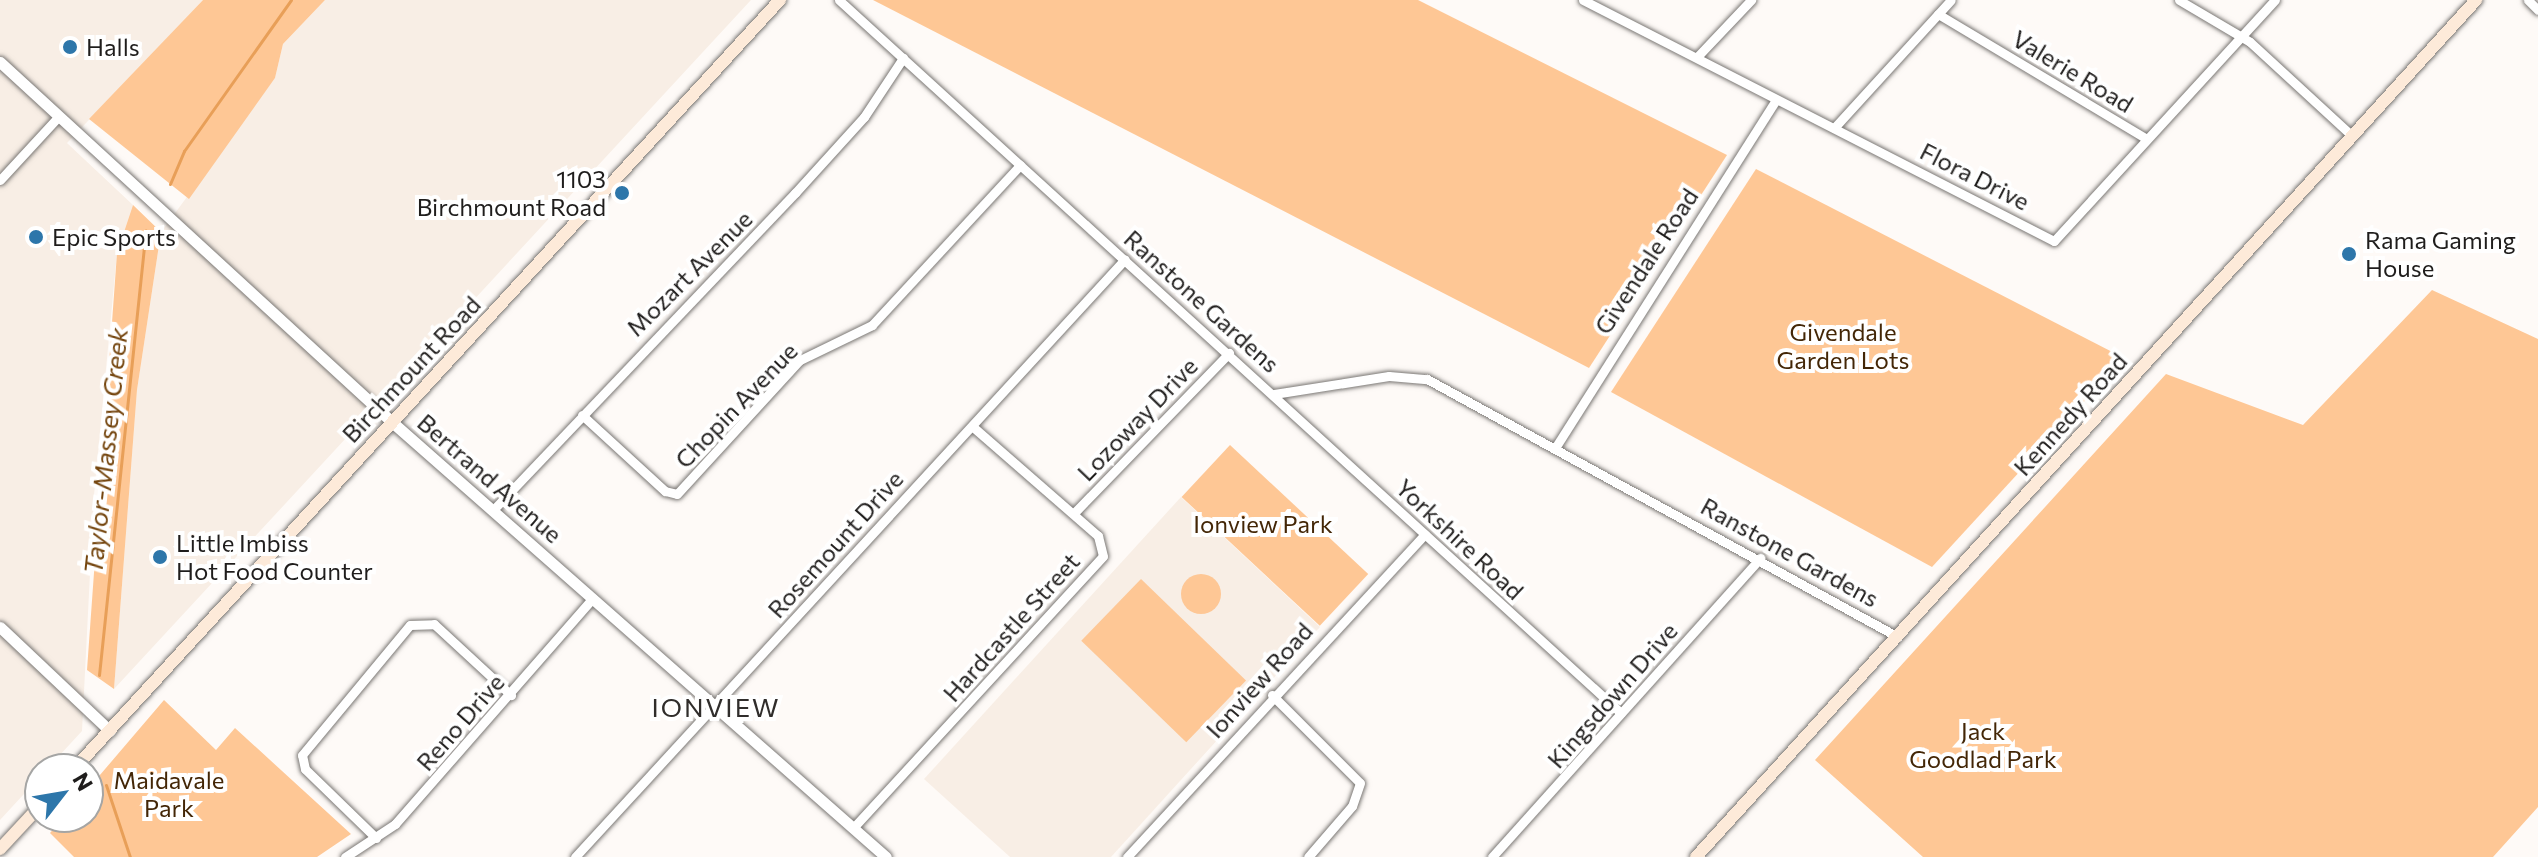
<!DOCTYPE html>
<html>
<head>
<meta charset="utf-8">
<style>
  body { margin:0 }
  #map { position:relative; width:2538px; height:857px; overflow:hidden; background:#fefaf7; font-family:Commissioner,sans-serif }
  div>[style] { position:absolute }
  .built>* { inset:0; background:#f8eee5 }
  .green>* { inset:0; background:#fec795; transform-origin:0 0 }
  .round { border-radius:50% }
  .stream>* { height:3px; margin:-1.5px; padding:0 1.5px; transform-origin:1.5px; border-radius:1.5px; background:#e89f58 }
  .roads { filter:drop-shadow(0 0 2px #7a7774) drop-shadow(0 0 2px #7a7774) }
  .minor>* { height:9px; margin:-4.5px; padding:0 4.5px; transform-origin:4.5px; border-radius:4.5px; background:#fff }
  .tertiary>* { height:11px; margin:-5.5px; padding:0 5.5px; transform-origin:5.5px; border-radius:5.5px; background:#fff }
  .secondary>* { height:12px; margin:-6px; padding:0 6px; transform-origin:6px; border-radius:6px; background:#fdead9 }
  .dots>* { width:22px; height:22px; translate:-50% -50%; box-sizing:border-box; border:4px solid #fff; border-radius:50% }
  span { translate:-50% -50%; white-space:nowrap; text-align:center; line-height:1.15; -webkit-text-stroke:8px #fff; paint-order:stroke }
  .poi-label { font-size:24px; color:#1f1d1c }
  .left { translate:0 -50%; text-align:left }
  .right { translate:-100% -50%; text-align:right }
  .street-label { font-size:24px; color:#1f1d1c }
  .park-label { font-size:24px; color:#432606 }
  .water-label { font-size:26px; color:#75460f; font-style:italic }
  .neighbourhood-label { font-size:26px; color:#302d2b; letter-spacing:2px }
  .north { position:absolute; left:24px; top:753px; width:80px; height:80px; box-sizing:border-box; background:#fff; border:2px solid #a5a5a4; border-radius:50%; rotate:59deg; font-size:22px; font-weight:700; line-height:32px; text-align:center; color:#1f1d1c }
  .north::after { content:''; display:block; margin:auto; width:28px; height:36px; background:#2d76aa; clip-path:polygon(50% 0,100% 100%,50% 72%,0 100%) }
</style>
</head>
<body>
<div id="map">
  <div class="built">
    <i style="clip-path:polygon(0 0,203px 0,67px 143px,133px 205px,117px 253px,94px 495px,82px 731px,0 820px)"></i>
    <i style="clip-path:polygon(325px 0,751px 0,114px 689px,137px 390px,161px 232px,275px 78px,283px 44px)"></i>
    <i style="clip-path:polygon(1181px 497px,1320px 627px,1111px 857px,1010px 857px,924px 779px)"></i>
  </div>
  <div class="green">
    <i style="clip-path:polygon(203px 0,325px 0,283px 44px,275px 78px,189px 199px,89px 119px)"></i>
    <i style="clip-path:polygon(873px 0,1418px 0,1727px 155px,1589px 368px)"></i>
    <i style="clip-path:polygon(1756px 169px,2124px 358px,1932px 567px,1611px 392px)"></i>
    <i style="clip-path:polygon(133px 205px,161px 232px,137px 390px,114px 689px,87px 670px,117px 253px)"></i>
    <i style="clip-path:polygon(2432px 290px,2538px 339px,2538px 807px,2493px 857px,1923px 857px,1815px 760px,2166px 374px,2303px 425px)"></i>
    <i style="left:1230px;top:445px;width:189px;height:71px;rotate:43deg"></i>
    <i class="round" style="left:1181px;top:574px;width:40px;height:40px"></i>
    <i style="left:1141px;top:579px;width:146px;height:86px;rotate:44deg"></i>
    <i style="clip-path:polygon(164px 700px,216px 750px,235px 728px,351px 834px,317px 857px,74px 857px,50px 833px,64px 817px,88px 817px,88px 789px)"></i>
  </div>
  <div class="stream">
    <i style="left:170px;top:184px;width:36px;rotate:-67deg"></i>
    <i style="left:184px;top:151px;width:185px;rotate:-54.7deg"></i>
    <i style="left:99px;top:675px;width:447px;rotate:-84deg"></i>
    <i style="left:106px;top:785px;width:76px;rotate:71.6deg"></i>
  </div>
  <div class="roads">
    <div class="minor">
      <i style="left:839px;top:0;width:1058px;rotate:42.36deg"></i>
      <i style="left:1583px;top:0;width:529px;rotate:27.1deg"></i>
      <i style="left:2054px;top:241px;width:327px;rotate:-47.5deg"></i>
      <i style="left:2179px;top:0;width:82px;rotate:30.6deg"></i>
      <i style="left:2250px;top:42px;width:137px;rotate:42.6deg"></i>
      <i style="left:2528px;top:0;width:14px;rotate:45deg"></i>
      <i style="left:1938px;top:14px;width:241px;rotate:30.9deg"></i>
      <i style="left:1697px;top:57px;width:79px;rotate:-46.5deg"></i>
      <i style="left:1834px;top:128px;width:173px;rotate:-47.6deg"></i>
      <i style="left:0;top:180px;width:87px;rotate:-47.3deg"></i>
      <i style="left:1274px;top:394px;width:116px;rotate:-8.9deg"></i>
      <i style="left:1389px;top:376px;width:38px;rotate:5deg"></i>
      <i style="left:1427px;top:379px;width:537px;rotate:28.71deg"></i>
      <i style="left:582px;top:415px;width:113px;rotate:42.5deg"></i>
      <i style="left:665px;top:491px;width:12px;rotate:14deg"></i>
      <i style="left:677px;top:494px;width:182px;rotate:-47.5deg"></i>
      <i style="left:800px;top:360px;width:80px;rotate:-25.9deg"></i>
      <i style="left:872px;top:325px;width:218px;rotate:-47.2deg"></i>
      <i style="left:1555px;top:448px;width:412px;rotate:-57.6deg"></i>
      <i style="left:493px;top:510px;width:438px;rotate:-46.4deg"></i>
      <i style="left:795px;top:193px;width:103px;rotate:-47.8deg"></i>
      <i style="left:864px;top:117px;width:71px;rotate:-56.5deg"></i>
      <i style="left:1074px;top:513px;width:223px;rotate:-45.9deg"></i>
      <i style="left:1272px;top:695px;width:124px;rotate:45deg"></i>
      <i style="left:1360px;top:783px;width:24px;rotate:109deg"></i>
      <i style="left:1352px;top:806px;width:67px;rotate:130.8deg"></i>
      <i style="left:853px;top:828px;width:369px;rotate:-47.4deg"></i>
      <i style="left:1103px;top:556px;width:21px;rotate:-104deg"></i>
      <i style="left:1098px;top:536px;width:167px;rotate:-138.9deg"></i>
      <i style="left:376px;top:838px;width:99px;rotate:-135.8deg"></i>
      <i style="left:305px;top:769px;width:14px;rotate:-102deg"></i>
      <i style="left:302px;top:755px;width:169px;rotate:-50.3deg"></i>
      <i style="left:410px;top:625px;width:24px;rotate:-2deg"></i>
      <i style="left:434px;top:624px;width:105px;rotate:42.7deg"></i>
      <i style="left:345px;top:857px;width:60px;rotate:-33.4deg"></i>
      <i style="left:395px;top:824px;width:300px;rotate:-48.8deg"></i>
      <i style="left:575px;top:857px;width:812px;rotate:-47.39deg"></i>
      <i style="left:1127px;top:857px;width:439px;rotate:-47.3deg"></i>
      <i style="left:1492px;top:857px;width:402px;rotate:-48.1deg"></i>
    </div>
    <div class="tertiary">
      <i style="left:0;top:62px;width:532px;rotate:42.56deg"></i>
      <i style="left:392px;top:422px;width:658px;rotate:41.37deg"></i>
      <i style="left:0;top:627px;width:151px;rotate:43.4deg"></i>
    </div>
    <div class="secondary">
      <i style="left:74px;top:769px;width:1044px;rotate:-47.45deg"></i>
      <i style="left:0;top:849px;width:59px;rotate:-47.1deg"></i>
      <i style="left:1696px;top:857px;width:1159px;rotate:-47.69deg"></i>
    </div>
  </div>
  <div class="dots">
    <i style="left:70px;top:47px;background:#2d76aa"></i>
    <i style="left:622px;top:193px;background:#2d76aa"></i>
    <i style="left:36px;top:237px;background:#2d76aa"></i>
    <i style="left:2349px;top:254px;background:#2d76aa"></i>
    <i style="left:160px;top:557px;background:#2d76aa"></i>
  </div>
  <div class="poi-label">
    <span class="left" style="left:86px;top:47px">Halls</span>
    <span class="right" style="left:606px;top:193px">1103<br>Birchmount Road</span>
    <span class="left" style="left:52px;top:237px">Epic Sports</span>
    <span class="left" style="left:2365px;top:254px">Rama Gaming<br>House</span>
    <span class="left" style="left:176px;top:557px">Little Imbiss<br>Hot Food Counter</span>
  </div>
  <div class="street-label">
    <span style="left:2073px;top:71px;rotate:31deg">Valerie Road</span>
    <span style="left:1975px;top:176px;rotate:27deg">Flora Drive</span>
    <span style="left:1646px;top:261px;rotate:-57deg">Givendale Road</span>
    <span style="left:689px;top:273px;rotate:-45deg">Mozart Avenue</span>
    <span style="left:1202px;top:301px;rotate:42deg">Ranstone Gardens</span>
    <span style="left:411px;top:369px;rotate:-47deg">Birchmount Road</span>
    <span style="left:736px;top:405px;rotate:-46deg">Chopin Avenue</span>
    <span style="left:2070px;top:414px;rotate:-48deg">Kennedy Road</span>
    <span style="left:1137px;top:419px;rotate:-46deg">Lozoway Drive</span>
    <span style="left:490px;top:478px;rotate:41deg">Bertrand Avenue</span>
    <span style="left:1460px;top:539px;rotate:43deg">Yorkshire Road</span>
    <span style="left:835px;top:544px;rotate:-48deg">Rosemount Drive</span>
    <span style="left:1790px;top:552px;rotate:29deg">Ranstone Gardens</span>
    <span style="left:1011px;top:627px;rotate:-48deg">Hardcastle Street</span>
    <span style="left:1259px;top:680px;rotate:-48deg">Ionview Road</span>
    <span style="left:1612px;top:695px;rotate:-49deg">Kingsdown Drive</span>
    <span style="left:460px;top:722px;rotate:-49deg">Reno Drive</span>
  </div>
  <div class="park-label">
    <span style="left:1843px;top:346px">Givendale<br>Garden Lots</span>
    <span style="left:1263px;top:524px">Ionview Park</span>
    <span style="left:1983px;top:745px">Jack<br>Goodlad Park</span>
    <span style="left:169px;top:794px">Maidavale<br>Park</span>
  </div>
  <div class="water-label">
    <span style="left:105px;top:451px;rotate:-84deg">Taylor-Massey Creek</span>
  </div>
  <div class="neighbourhood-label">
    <span style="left:716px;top:707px">IONVIEW</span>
  </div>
  <div class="north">N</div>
</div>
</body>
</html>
